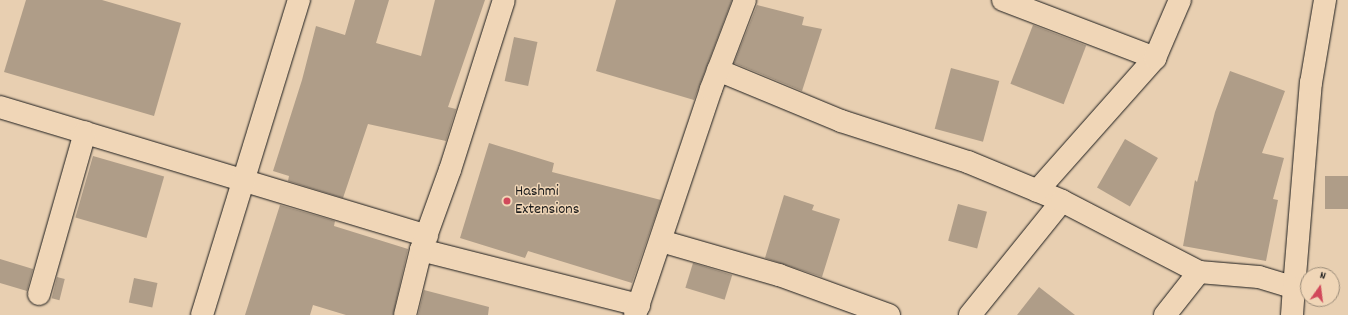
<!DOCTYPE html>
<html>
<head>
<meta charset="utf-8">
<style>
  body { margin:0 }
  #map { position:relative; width:1348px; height:315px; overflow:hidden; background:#e8cfb1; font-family:Dekko,sans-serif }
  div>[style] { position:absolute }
  .building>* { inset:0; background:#af9d88; transform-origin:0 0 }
  .roads { filter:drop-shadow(0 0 1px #1c1c1c) drop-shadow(0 0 1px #1c1c1c) }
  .minor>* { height:22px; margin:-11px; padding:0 11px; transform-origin:11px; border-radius:11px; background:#f0d6b7 }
  .dots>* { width:11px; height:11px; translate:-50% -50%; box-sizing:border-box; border:2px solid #f0d6b7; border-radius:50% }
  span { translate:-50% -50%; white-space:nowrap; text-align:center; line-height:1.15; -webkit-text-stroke:3px #f0d6b7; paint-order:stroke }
  .poi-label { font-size:16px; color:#1c1c1c }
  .left { translate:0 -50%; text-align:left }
  .north { position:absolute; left:1300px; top:267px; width:40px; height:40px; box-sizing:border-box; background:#f0d6b7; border:1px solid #9b8c79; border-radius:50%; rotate:14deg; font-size:11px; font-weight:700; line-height:16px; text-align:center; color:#1c1c1c }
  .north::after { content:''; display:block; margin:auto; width:14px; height:18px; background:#d1495b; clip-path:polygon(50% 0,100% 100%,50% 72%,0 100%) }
</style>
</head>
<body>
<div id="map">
  <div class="building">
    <i style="clip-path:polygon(26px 0,102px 0,181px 23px,154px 116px,4px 72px)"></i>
    <i style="clip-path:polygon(355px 0,389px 0,376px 43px,421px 56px,435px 0,485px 0,448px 107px,456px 109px,446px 141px,368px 124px,343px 198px,288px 181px,289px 176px,273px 171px,302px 80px,316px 26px,345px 35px)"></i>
    <i style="clip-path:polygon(616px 0,732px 0,694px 100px,596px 71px)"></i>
    <i style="clip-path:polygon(757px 5px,804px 17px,802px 25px,822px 29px,802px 91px,734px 63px)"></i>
    <i style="left:1033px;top:25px;width:57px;height:63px;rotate:21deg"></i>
    <i style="left:514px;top:37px;width:24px;height:45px;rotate:12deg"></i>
    <i style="left:951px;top:68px;width:50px;height:63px;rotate:15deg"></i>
    <i style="clip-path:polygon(1230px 71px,1285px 91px,1262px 153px,1284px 158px,1273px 199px,1278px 200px,1266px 261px,1183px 246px,1195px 180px,1197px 182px,1215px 112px)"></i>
    <i style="left:1125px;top:139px;width:38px;height:56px;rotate:30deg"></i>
    <i style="clip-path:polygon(489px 143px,554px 163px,552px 172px,661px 200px,632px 283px,528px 251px,525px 258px,460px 238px)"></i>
    <i style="left:93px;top:156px;width:74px;height:64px;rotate:16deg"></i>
    <i style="left:1325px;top:176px;width:23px;height:33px"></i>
    <i style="clip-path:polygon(784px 195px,814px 205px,812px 210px,840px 219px,822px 277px,765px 258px)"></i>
    <i style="left:958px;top:204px;width:30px;height:38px;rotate:15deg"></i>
    <i style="clip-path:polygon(280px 205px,335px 221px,334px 226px,408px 249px,393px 315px,346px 315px,313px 305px,310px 315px,245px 315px)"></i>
    <i style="clip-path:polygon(0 259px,33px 269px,27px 291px,0 283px)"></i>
    <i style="left:693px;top:263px;width:41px;height:26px;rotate:17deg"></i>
    <i style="left:57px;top:277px;width:8px;height:22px;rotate:14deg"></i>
    <i style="left:134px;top:278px;width:24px;height:25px;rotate:12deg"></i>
    <i style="clip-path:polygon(1039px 287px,1075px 315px,1017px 315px)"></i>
    <i style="clip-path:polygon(424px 290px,489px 307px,488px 315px,418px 315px)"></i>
  </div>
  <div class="roads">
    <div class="minor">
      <i style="left:1003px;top:0;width:163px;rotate:20.9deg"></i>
      <i style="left:718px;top:70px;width:133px;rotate:22.5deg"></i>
      <i style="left:841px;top:121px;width:133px;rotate:17.9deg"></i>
      <i style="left:968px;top:162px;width:102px;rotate:22.5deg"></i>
      <i style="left:0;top:107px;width:446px;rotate:16.8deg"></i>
      <i style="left:1037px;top:191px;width:178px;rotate:-48.4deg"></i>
      <i style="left:1155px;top:58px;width:63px;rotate:-66.7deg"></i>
      <i style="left:661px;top:241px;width:123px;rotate:16.1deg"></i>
      <i style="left:779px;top:275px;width:117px;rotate:20deg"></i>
      <i style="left:421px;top:250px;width:225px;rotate:14.2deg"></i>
      <i style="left:39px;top:294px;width:168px;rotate:-74.1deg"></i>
      <i style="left:202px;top:315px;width:330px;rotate:-72.9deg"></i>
      <i style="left:405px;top:315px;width:67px;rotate:-76.2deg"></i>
      <i style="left:421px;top:250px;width:85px;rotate:-70.1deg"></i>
      <i style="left:450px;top:170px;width:178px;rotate:-72.4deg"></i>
      <i style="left:635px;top:315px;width:238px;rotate:-71.4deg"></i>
      <i style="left:711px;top:89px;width:95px;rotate:-69.1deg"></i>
      <i style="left:970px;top:315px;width:146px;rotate:-51.1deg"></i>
      <i style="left:1062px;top:201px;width:154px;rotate:27.4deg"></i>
      <i style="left:1199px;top:272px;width:60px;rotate:4.8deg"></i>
      <i style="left:1259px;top:277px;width:37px;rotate:17deg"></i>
      <i style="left:1294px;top:288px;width:206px;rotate:-85.3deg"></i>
      <i style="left:1311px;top:83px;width:84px;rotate:-80.4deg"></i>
      <i style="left:1165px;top:315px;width:55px;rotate:-51.7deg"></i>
      <i style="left:1292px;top:315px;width:27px;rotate:-86deg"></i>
    </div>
  </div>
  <div class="dots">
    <i style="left:507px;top:201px;background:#d1495b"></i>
  </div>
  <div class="poi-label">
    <span class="left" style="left:515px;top:201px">Hashmi<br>Extensions</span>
  </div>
  <div class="north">N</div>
</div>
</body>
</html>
